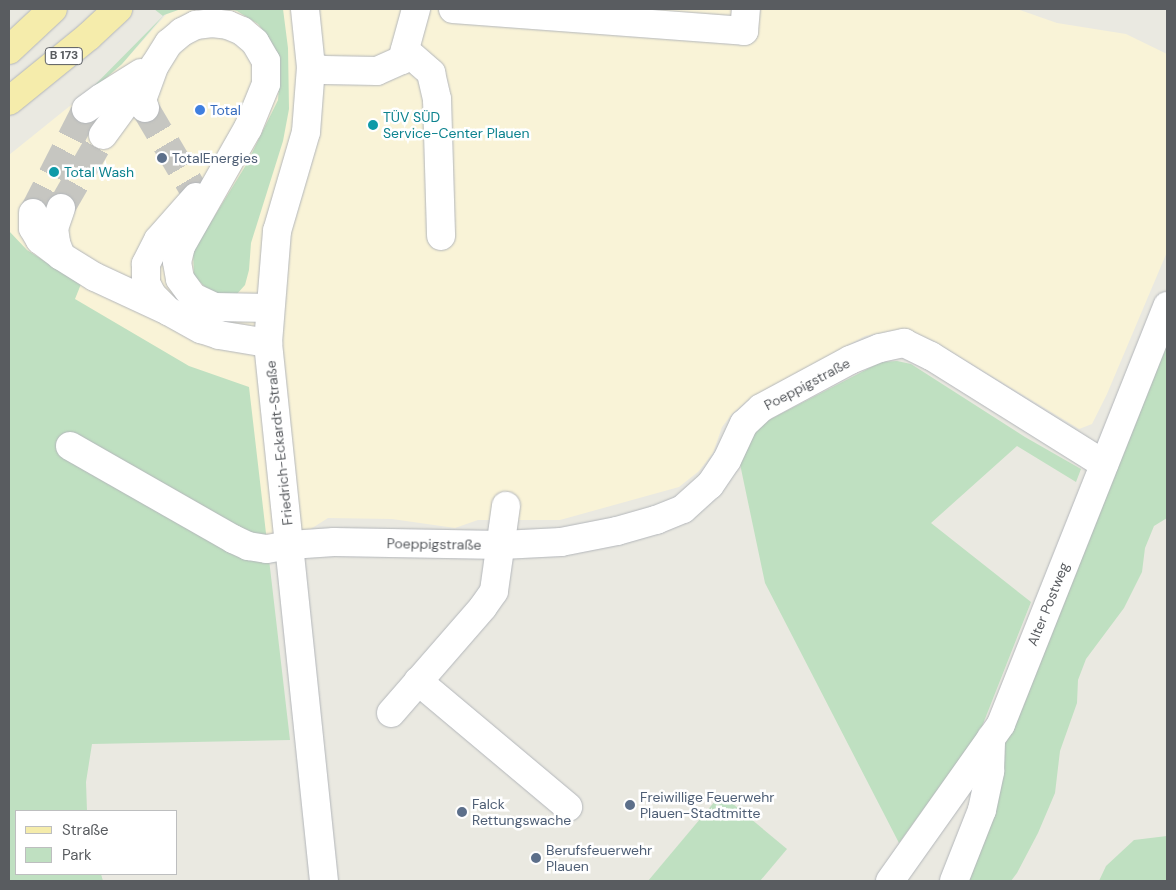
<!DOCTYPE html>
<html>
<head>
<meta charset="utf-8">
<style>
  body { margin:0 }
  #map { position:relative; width:1176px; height:890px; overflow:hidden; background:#eae9e1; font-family:"DM Sans",sans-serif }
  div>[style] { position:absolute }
  .commercial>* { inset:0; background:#f9f3d7 }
  .green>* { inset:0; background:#bfe0c1 }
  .minor-tunnel>* { height:28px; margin-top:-14px; transform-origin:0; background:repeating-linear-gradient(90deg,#c6c6c1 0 28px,transparent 0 42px) }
  .roads { filter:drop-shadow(0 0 1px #b3b6ba) drop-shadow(0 0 1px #b3b6ba) }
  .minor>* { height:28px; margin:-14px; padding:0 14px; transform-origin:14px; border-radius:14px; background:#fff }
  .major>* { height:28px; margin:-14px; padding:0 14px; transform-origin:14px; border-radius:14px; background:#f5ecab }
  .dots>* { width:14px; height:14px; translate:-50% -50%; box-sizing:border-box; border:2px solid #fff; border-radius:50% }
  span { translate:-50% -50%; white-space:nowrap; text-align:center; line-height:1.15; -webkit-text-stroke:5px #fff; paint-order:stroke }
  .shield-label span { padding:1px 4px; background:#fff; border:1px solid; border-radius:4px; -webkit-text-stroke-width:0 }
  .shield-label { font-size:12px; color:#595c60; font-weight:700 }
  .shop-label { font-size:14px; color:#366cbe }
  .left { translate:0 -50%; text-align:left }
  .culture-label { font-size:14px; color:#0d838f }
  .service-label { font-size:14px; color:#4e5e75 }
  .street-label { font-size:14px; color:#595c60 }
  .frame { position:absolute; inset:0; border:10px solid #595c60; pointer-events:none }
  .legend { position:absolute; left:15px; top:810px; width:162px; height:65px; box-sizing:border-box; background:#fff; border:1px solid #bdbebf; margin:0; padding:6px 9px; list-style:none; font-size:15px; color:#595c60 }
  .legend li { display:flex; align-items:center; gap:10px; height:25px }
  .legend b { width:25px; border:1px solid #bdbebf }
</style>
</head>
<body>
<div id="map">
  <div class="commercial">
    <i style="clip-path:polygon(171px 9px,1017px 9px,1057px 23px,1126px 34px,1167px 54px,1167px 252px,1107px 394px,1092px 424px,1079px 429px,932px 340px,897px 330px,865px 336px,748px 400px,732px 414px,722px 427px,713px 453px,699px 471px,679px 487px,560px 520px,478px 520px,455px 528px,392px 519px,328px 518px,268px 556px,9px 407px,9px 155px,122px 64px)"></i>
  </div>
  <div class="green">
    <i style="clip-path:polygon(154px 9px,181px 9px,164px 15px,122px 64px,74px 106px,163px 16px)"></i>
    <i style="clip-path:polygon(228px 9px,283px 9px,288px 48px,289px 109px,283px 141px,251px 243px,249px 270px,245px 285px,236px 295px,211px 293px,194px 276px,193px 251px,246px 165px,278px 100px,280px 72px,278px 54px,269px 38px,258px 24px,237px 11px)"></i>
    <i style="clip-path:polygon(9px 231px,27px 250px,81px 284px,75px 299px,189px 366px,249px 387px,290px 740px,92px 744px,86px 782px,87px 811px,16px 811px,16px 874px,101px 874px,103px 881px,9px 881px)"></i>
    <i style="clip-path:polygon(1167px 318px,1167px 518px,1154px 526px,1145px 548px,1142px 572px,1124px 608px,1086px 659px,1078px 680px,1077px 703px,1060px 751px,1055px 793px,1038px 833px,1017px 873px,1011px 881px,961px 881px,996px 761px)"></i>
    <i style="clip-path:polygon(897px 361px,911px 364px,1025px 437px,1081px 469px,1076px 482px,1017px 446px,931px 523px,1031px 602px,981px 729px,899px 843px,765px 583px,740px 464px,748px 441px,765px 422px,881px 362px)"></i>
    <i style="clip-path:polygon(721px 794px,787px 849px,760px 881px,648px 881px)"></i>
    <i style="clip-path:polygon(1167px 836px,1167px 881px,1099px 881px,1106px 866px,1134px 840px)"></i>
  </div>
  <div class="minor-tunnel">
    <i style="left:145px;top:108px;width:102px;rotate:59.4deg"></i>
    <i style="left:61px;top:208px;width:84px;rotate:-60.1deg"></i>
    <i style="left:33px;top:213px;width:117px;rotate:-63deg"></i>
  </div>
  <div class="roads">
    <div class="minor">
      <i style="left:305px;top:9px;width:58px;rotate:84.1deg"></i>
      <i style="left:311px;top:67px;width:65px;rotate:94.4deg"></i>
      <i style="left:306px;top:132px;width:103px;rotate:106.3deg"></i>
      <i style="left:277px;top:231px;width:112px;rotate:94.6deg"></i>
      <i style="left:268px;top:343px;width:541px;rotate:84.06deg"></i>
      <i style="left:453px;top:9px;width:292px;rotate:4.3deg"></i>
      <i style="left:744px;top:31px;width:22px;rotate:-85deg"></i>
      <i style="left:405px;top:50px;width:35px;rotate:41deg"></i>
      <i style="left:431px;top:73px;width:27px;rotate:77deg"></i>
      <i style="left:437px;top:99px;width:137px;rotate:88.3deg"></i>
      <i style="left:311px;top:67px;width:13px;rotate:13deg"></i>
      <i style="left:324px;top:70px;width:53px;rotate:1.1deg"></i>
      <i style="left:377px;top:71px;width:27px;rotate:-24deg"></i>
      <i style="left:402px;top:60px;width:53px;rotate:-74.6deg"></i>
      <i style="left:145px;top:108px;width:9px;rotate:-111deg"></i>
      <i style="left:142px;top:100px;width:37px;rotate:-70deg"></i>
      <i style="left:155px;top:65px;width:26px;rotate:-58deg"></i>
      <i style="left:169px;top:43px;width:17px;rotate:-40deg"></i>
      <i style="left:182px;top:32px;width:16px;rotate:-27deg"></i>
      <i style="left:196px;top:25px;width:16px;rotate:-7deg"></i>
      <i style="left:212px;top:23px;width:16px;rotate:7deg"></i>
      <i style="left:228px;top:25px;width:15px;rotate:23deg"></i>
      <i style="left:242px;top:31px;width:17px;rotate:40deg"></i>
      <i style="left:255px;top:42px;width:22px;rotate:60deg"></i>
      <i style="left:266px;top:61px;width:23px;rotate:90deg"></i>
      <i style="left:266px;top:84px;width:48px;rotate:112.2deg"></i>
      <i style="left:248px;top:128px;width:136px;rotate:119.6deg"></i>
      <i style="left:181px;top:246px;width:16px;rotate:104deg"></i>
      <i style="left:177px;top:262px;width:17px;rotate:80deg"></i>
      <i style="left:180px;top:279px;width:22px;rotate:54deg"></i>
      <i style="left:193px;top:297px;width:23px;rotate:25deg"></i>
      <i style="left:214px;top:307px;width:56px;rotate:1deg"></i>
      <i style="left:86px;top:109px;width:19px;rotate:-36deg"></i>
      <i style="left:101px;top:98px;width:47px;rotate:-32deg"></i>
      <i style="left:103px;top:135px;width:73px;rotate:-53.9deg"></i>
      <i style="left:196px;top:197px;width:57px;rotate:131.5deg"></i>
      <i style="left:158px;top:240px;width:27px;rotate:117deg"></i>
      <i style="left:146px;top:264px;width:19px;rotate:90deg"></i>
      <i style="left:146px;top:283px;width:13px;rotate:63deg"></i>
      <i style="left:152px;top:295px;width:23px;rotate:45deg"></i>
      <i style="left:168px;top:311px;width:38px;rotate:29deg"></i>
      <i style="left:201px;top:329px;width:19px;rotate:18deg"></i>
      <i style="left:219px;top:335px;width:50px;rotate:9.3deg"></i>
      <i style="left:61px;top:208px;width:21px;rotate:109deg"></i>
      <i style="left:54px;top:228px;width:15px;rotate:82deg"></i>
      <i style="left:56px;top:243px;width:14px;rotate:69deg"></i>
      <i style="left:61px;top:256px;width:40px;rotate:32deg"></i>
      <i style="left:95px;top:277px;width:76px;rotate:24.9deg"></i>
      <i style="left:33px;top:213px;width:15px;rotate:90deg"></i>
      <i style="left:33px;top:228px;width:14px;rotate:60deg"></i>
      <i style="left:40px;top:240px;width:25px;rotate:37deg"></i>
      <i style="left:70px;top:446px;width:188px;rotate:29.7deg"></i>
      <i style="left:233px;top:539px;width:17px;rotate:25deg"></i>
      <i style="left:248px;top:546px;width:19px;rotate:9deg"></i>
      <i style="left:267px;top:549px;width:23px;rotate:-10deg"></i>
      <i style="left:290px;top:545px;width:44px;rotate:-3.9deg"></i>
      <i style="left:334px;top:542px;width:168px;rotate:1deg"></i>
      <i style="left:502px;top:545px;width:59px;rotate:-2.9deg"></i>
      <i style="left:561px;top:542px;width:57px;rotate:-11.1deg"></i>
      <i style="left:617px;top:531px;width:41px;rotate:-15.8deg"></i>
      <i style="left:656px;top:520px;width:29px;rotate:-22deg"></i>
      <i style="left:683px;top:509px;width:36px;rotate:-42deg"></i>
      <i style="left:710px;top:485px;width:30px;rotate:-56deg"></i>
      <i style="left:727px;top:460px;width:40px;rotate:-65deg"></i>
      <i style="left:744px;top:424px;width:23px;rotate:-43deg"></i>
      <i style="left:761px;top:408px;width:101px;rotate:-28.3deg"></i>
      <i style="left:850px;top:360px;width:32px;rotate:-22deg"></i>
      <i style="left:880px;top:348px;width:25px;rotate:-12deg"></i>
      <i style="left:904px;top:343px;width:30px;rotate:26deg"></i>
      <i style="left:931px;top:356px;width:204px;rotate:32deg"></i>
      <i style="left:418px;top:681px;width:196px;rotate:40deg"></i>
      <i style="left:391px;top:713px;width:140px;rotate:-49deg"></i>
      <i style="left:483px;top:607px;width:19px;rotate:-55deg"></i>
      <i style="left:494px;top:591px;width:86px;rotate:-82deg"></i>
      <i style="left:890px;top:881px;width:192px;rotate:-54.7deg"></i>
      <i style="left:1001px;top:724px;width:450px;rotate:-68.3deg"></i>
      <i style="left:954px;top:881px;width:76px;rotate:-68.5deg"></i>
      <i style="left:982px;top:810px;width:40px;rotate:-78deg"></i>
      <i style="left:990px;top:771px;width:33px;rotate:-88deg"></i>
    </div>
    <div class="major">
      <i style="left:9px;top:50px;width:60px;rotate:-43deg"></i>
      <i style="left:9px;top:101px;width:103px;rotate:-39.1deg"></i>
      <i style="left:89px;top:36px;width:40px;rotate:-43deg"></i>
    </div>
  </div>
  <div class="dots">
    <i style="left:200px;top:110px;background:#3f7fe0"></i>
    <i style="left:373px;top:125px;background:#0f9aa8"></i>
    <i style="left:162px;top:158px;background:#5c6f8a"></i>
    <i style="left:54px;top:172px;background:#0f9aa8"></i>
    <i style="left:630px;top:805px;background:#5c6f8a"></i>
    <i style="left:462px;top:812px;background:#5c6f8a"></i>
    <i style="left:536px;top:858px;background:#5c6f8a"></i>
  </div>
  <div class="shield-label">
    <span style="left:64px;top:56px">B 173</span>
  </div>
  <div class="shop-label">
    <span class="left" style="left:210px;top:110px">Total</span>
  </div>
  <div class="culture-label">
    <span class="left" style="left:383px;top:125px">TÜV SÜD<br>Service-Center Plauen</span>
    <span class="left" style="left:64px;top:172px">Total Wash</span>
  </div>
  <div class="service-label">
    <span class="left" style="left:172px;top:158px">TotalEnergies</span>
    <span class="left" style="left:640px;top:805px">Freiwillige Feuerwehr<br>Plauen-Stadtmitte</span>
    <span class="left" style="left:472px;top:812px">Falck<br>Rettungswache</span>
    <span class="left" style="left:546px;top:858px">Berufsfeuerwehr<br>Plauen</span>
  </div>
  <div class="street-label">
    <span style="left:807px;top:384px;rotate:-28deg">Poeppigstraße</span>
    <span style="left:279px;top:443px;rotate:-96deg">Friedrich-Eckardt-Straße</span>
    <span style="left:434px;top:544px;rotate:1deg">Poeppigstraße</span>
    <span style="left:1048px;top:604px;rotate:-68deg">Alter Postweg</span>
  </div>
  <div class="frame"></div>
  <ul class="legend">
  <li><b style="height:6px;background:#f5ecab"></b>Straße</li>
  <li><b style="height:14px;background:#bfe0c1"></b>Park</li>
  </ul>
</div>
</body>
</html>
